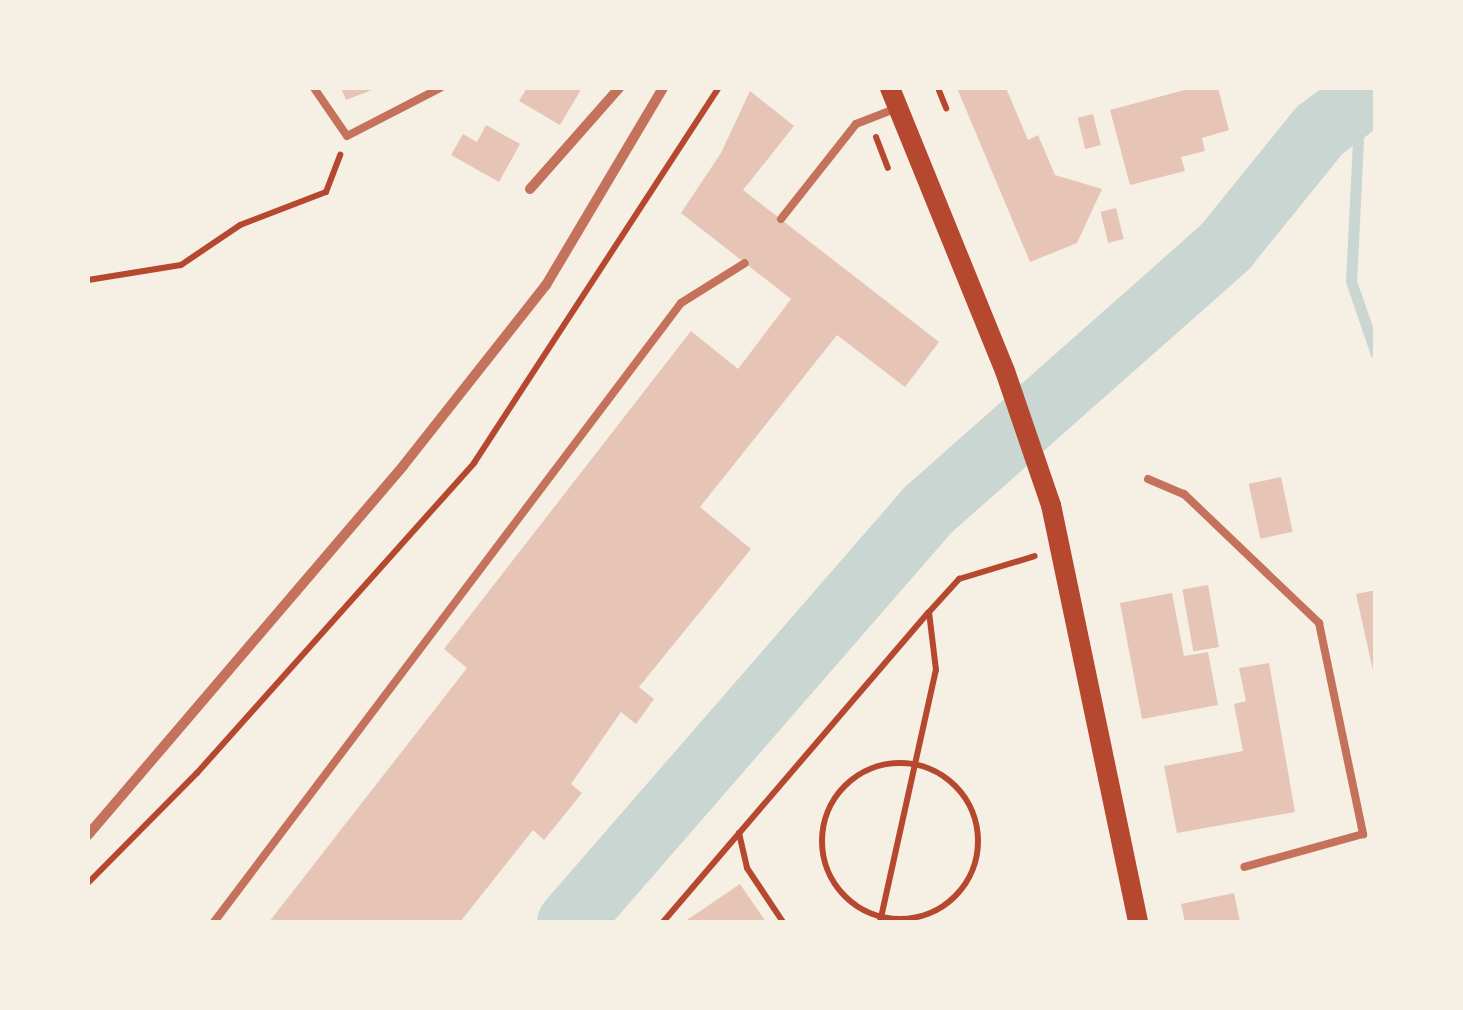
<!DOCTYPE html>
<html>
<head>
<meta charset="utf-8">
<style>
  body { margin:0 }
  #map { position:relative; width:1463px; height:1010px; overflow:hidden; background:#f6efe4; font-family:"DM Sans",sans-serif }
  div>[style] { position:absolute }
  .stream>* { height:11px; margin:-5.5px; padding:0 5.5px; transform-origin:5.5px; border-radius:5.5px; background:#c9d6d2 }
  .river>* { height:65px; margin:-32.5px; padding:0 32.5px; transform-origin:32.5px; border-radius:32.5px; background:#c9d6d2 }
  .building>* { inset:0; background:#e6c5b7; transform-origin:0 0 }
  .path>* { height:6px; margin:-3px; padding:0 3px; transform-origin:3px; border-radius:3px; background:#b5482f }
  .path>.ring { margin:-3px; padding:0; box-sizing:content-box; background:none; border:6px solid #b5482f; border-radius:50% }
  .service>* { height:8px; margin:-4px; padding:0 4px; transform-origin:4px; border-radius:4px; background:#c5725c }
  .minor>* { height:10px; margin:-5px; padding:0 5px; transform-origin:5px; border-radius:5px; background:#c5725c }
  .secondary>* { height:20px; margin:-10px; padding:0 10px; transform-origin:10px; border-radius:10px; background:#b5482f }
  span { translate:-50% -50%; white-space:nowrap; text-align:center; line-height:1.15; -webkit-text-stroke:9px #f6efe4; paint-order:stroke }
  .frame { position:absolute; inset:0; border:90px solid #f6efe4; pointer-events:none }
</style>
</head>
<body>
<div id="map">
  <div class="stream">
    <i style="left:1360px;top:99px;width:182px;rotate:92.8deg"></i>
    <i style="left:1351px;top:281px;width:77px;rotate:71.1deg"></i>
  </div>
  <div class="river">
    <i style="left:569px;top:922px;width:547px;rotate:-49deg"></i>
    <i style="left:928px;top:509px;width:397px;rotate:-41.5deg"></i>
    <i style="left:1225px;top:246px;width:149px;rotate:-51deg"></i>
    <i style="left:1319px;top:130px;width:70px;rotate:-36.9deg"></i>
  </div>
  <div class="building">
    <i style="clip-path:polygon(341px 88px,377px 88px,346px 100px)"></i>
    <i style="clip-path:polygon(527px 88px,582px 88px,560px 125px,519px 101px)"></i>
    <i style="clip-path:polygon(957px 88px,1006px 88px,1028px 140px,1038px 135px,1055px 175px,1102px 189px,1077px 243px,1030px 262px)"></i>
    <i style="clip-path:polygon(1192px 88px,1218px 88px,1229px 130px,1202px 138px,1205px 151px,1181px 157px,1185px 171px,1130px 185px,1110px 110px)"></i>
    <i style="clip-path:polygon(750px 91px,794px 126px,743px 190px,939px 342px,905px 387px,837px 335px,700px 507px,751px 549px,639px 687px,654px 699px,636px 724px,621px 712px,571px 784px,582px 793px,544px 840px,533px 830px,460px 922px,269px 922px,467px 668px,444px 649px,691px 331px,738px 369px,791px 299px,681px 213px,721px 153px)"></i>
    <i style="left:1093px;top:114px;width:32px;height:16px;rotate:76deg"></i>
    <i style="clip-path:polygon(486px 125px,520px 144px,499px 182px,451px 155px,463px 134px,477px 142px)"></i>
    <i style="left:1116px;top:208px;width:32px;height:16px;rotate:76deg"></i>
    <i style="left:1281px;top:477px;width:56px;height:33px;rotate:78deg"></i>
    <i style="left:1208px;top:585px;width:63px;height:26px;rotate:80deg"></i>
    <i style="clip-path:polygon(1376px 590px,1376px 675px,1374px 675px,1356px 594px)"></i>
    <i style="clip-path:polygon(1172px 593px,1184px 656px,1208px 652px,1218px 705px,1142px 719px,1120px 603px)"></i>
    <i style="clip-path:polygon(1269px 663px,1295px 812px,1177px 833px,1164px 766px,1243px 751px,1234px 704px,1246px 701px,1239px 668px)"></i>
    <i style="clip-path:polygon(740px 884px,766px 922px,684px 922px)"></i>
    <i style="clip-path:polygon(1234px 893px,1240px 922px,1185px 922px,1181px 904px)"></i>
  </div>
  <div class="path">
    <i style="left:938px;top:88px;width:22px;rotate:68deg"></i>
    <i style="left:876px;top:137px;width:33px;rotate:69deg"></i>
    <i style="left:88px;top:280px;width:94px;rotate:-9.2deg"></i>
    <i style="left:181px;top:265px;width:71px;rotate:-34.1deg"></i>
    <i style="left:240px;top:225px;width:92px;rotate:-21deg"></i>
    <i style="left:326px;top:192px;width:40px;rotate:-69deg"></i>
    <i class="ring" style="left:822px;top:763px;width:150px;height:150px"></i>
    <i style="left:739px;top:833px;width:36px;rotate:77deg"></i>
    <i style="left:747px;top:868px;width:65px;rotate:56.3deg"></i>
    <i style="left:88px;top:883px;width:155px;rotate:-45.3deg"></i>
    <i style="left:197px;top:773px;width:416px;rotate:-48.2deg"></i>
    <i style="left:474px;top:463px;width:447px;rotate:-56.9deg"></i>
    <i style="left:663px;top:922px;width:407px;rotate:-49.4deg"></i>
    <i style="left:880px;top:922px;width:258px;rotate:-77.5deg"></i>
    <i style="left:936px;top:670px;width:58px;rotate:-96.9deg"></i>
    <i style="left:929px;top:612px;width:45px;rotate:-47.7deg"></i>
    <i style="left:959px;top:579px;width:79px;rotate:-16.8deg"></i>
  </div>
  <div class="service">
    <i style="left:314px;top:88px;width:58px;rotate:55.5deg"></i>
    <i style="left:347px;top:136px;width:105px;rotate:-27.3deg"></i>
    <i style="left:781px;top:219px;width:121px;rotate:-51.7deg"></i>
    <i style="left:856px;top:124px;width:44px;rotate:-21.3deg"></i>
    <i style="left:1148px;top:479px;width:39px;rotate:23deg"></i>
    <i style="left:1184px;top:494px;width:187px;rotate:43.7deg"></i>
    <i style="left:1319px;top:623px;width:216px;rotate:78.2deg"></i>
    <i style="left:1363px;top:834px;width:123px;rotate:164.5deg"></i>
    <i style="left:214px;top:922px;width:775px;rotate:-52.97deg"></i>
    <i style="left:681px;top:303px;width:75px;rotate:-32deg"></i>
  </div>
  <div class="minor">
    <i style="left:530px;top:189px;width:135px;rotate:-48.6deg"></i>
    <i style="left:88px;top:835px;width:485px;rotate:-49.5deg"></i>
    <i style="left:403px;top:466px;width:231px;rotate:-51.7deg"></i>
    <i style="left:546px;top:285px;width:229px;rotate:-59.3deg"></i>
  </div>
  <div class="secondary">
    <i style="left:890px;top:88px;width:305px;rotate:67.9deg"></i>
    <i style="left:1005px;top:371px;width:142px;rotate:71.1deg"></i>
    <i style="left:1051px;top:505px;width:426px;rotate:78.2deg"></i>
  </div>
  <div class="frame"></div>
</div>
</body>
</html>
